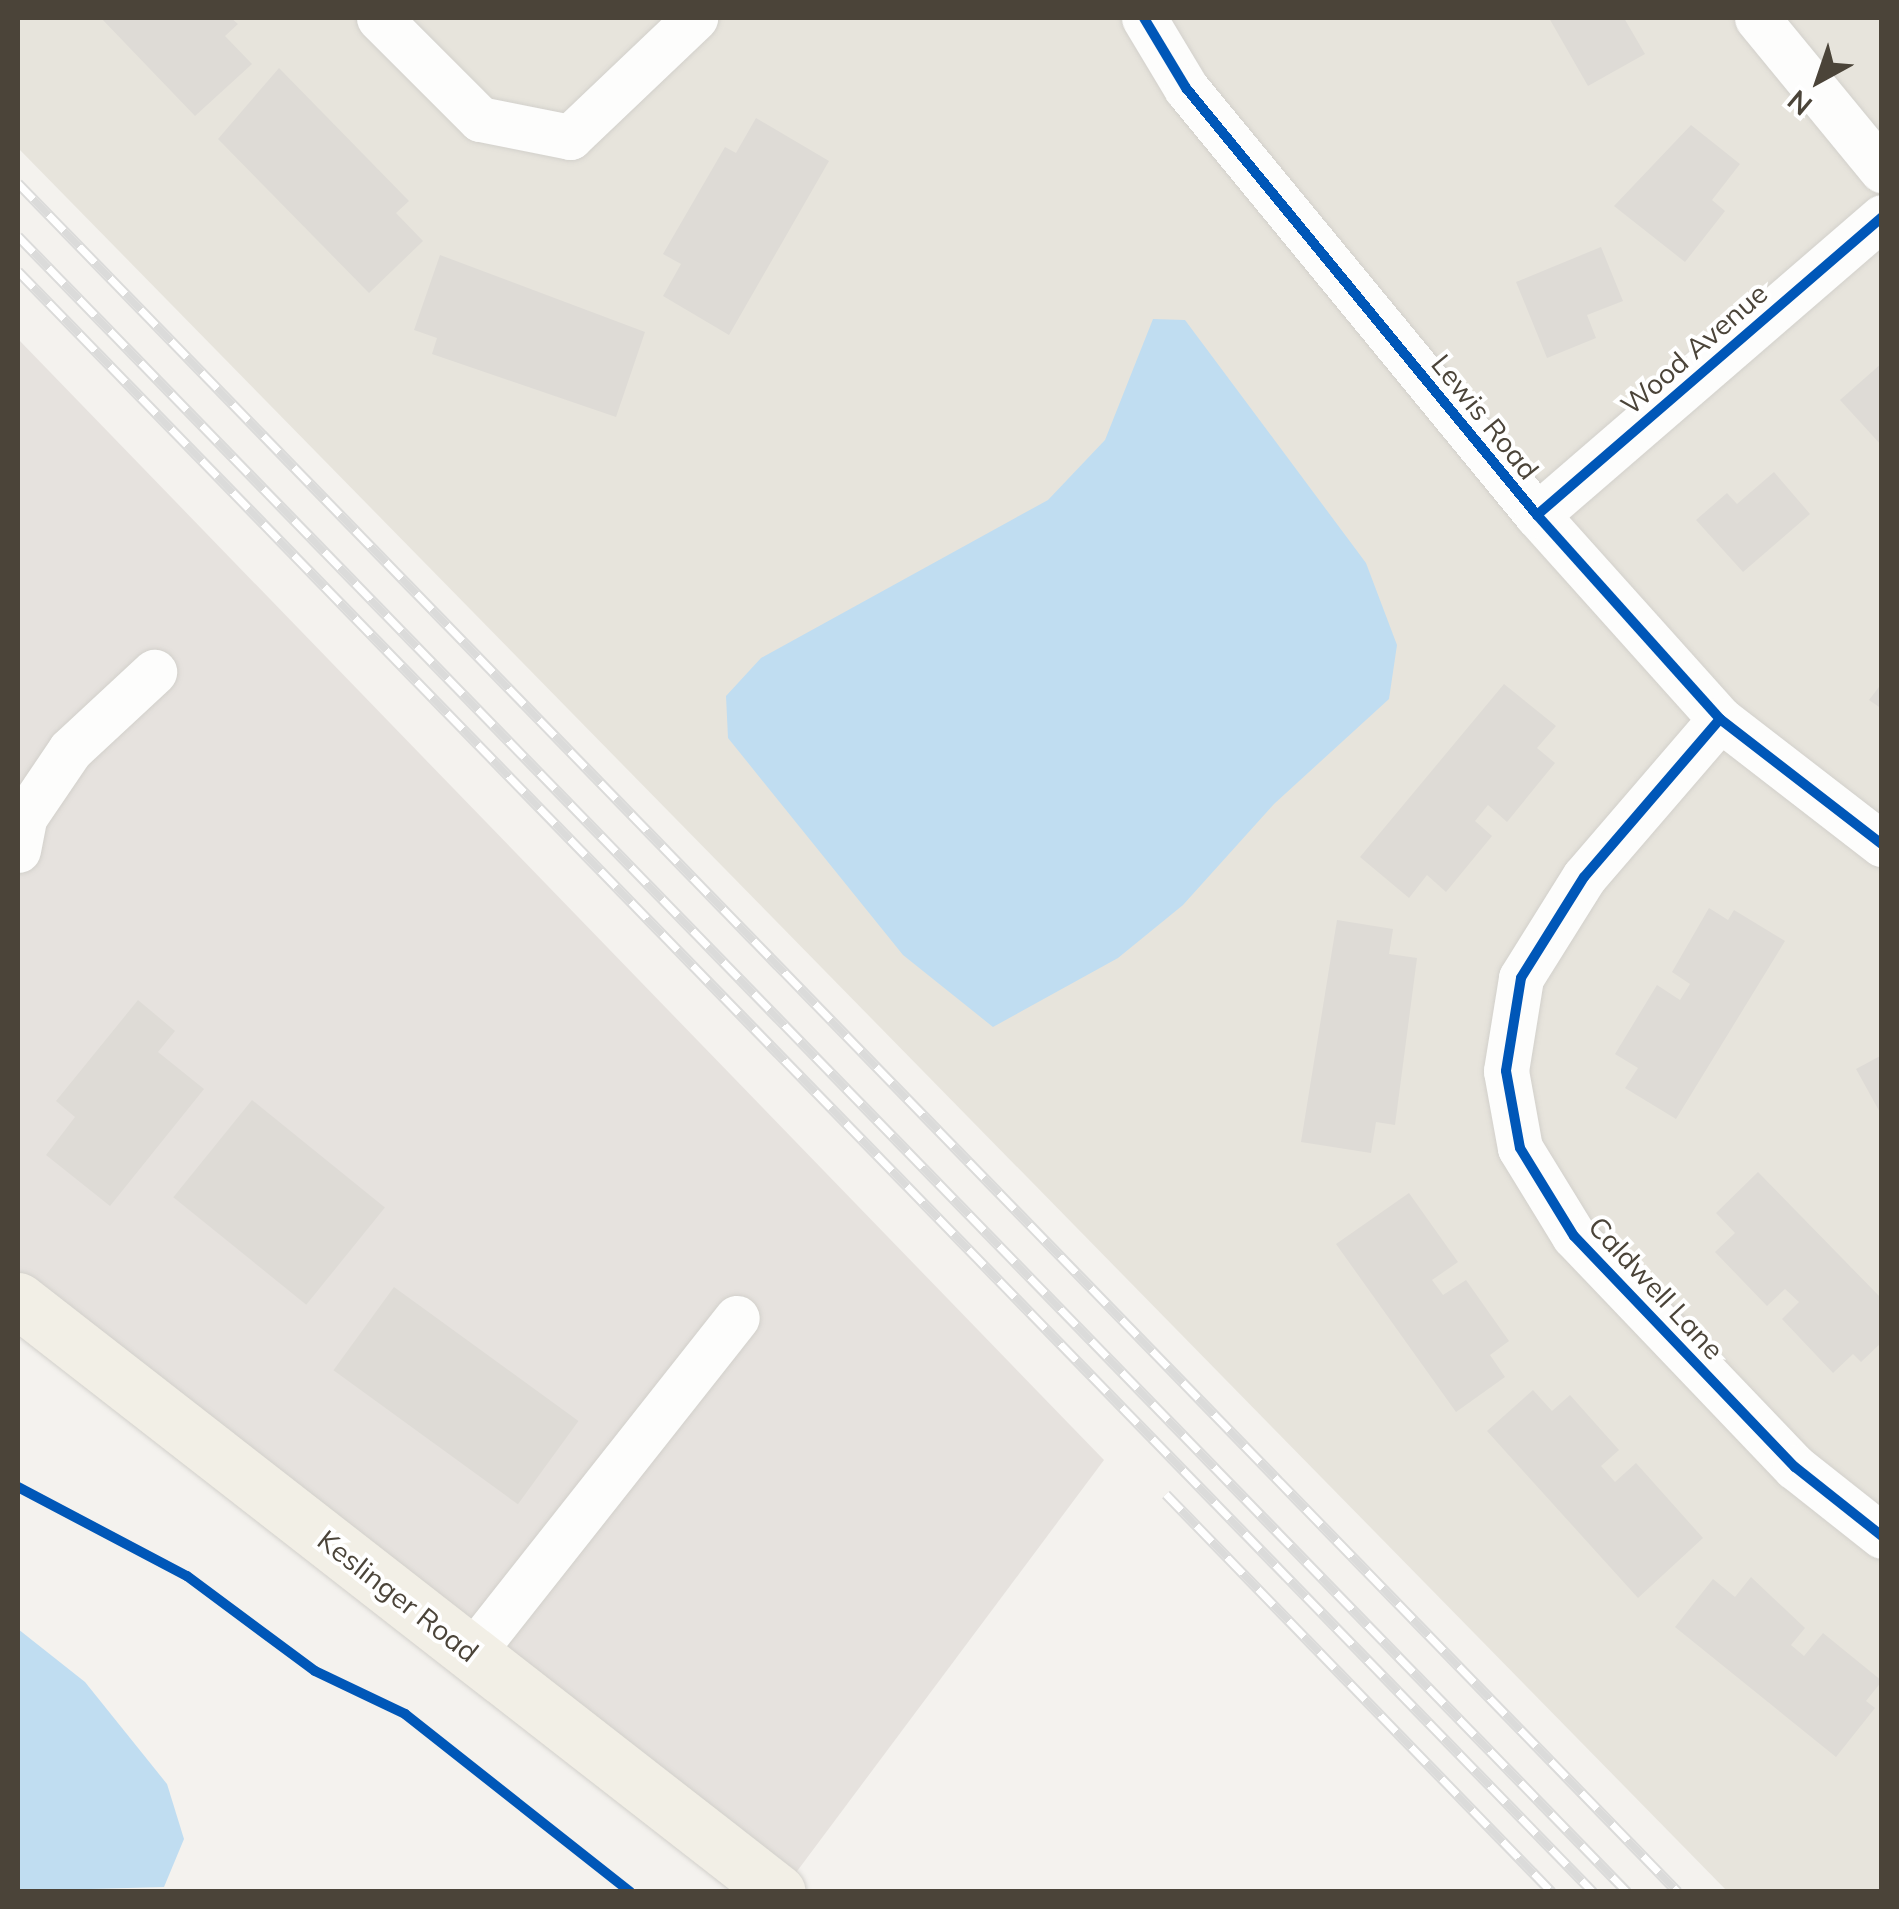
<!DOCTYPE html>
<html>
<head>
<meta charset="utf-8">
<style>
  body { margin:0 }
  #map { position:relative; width:1899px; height:1909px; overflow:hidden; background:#f4f2ee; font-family:Mulish,sans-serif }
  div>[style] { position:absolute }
  .residential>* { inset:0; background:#e7e4dc }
  .industrial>* { inset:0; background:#e6e2de }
  .water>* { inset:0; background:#c0ddf1 }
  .building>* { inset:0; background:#dedbd6; transform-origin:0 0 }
  .roads { filter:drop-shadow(0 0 2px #d2d0cb) drop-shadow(0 0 2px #d2d0cb) }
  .minor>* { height:45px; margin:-22.5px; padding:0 22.5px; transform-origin:22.5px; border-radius:22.5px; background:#fdfdfc }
  .major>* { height:55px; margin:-27.5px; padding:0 27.5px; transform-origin:27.5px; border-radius:27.5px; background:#f2efe6 }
  .rail>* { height:11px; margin-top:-5.5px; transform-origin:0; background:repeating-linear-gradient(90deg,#fff 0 22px,#dbdbda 0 44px); box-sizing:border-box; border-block:2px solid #dbdbda }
  .cycleway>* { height:10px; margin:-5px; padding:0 5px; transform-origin:5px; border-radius:5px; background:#0057b8 }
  span { translate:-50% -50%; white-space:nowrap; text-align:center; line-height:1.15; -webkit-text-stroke:8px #fff; paint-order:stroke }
  .street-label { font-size:28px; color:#4b4439 }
  .frame { position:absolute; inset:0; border:20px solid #4b4439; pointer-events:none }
  .north { position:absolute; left:1769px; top:30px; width:100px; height:100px; -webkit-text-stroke:8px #fff; paint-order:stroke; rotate:220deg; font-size:28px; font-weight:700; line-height:40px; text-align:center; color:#4b4439 }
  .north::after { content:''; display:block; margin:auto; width:35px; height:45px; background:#4b4439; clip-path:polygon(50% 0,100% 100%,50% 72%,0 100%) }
</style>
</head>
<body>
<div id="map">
  <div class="residential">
    <i style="clip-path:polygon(18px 18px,1881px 18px,1881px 1891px,1727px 1891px,18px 148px)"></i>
  </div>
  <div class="industrial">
    <i style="clip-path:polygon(18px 339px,1104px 1460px,789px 1882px,18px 1275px)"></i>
  </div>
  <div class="water">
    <i style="clip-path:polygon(1153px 319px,1185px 320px,1366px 563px,1397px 645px,1389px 699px,1274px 804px,1183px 905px,1118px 958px,993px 1027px,903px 955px,728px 738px,726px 696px,761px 658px,1048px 500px,1105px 440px)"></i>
    <i style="clip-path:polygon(18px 1629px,85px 1682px,167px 1784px,184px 1839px,164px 1887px,18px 1891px)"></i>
  </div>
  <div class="building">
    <i style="clip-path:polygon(101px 18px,231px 18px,238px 24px,225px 36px,252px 64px,195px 116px)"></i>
    <i style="clip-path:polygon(1549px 18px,1624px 18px,1645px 54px,1588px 86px)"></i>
    <i style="clip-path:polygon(279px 68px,409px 201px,396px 213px,423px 241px,369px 293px,218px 139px)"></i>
    <i style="clip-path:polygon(756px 118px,829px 161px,729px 335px,663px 296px,681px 264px,663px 254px,725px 147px,736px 153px)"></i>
    <i style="clip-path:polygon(1691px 125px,1740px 164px,1712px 200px,1725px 211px,1685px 262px,1614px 206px)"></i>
    <i style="clip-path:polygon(1601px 247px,1623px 301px,1587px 315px,1596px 338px,1547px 358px,1516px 282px)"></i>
    <i style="clip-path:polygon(440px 255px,645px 332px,616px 417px,432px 354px,437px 338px,414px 330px)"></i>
    <i style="clip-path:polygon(1882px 363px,1882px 446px,1840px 400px)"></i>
    <i style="clip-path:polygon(1774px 472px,1810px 514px,1743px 572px,1696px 520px,1727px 493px,1737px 504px)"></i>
    <i style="clip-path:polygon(1882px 683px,1882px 709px,1869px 700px)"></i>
    <i style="clip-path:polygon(1504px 684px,1556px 726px,1537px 748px,1555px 763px,1507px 822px,1488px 805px,1475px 821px,1492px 836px,1446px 892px,1427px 875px,1409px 898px,1360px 857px)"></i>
    <i style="clip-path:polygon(1709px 908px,1728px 920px,1734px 910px,1785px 941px,1676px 1119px,1625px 1088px,1638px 1068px,1615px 1054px,1657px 985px,1680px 1000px,1690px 984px,1672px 972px)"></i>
    <i style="clip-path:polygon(1337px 920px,1393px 929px,1389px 954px,1417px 958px,1395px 1125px,1376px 1122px,1371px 1153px,1301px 1142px)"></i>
    <i style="clip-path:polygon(138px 1000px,175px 1031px,158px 1052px,204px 1089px,110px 1206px,46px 1155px,75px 1117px,56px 1101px)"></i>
    <i style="clip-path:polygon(1882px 1055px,1882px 1116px,1856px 1069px)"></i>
    <i style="left:252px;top:1100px;width:171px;height:125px;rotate:39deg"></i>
    <i style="clip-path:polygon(1758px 1172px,1882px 1299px,1882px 1342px,1861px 1362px,1853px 1354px,1833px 1373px,1782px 1319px,1799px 1302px,1785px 1289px,1767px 1306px,1715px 1252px,1735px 1233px,1716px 1213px)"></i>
    <i style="clip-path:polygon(1409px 1193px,1458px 1262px,1432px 1280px,1443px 1295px,1466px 1280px,1509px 1341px,1490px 1355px,1505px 1377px,1456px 1412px,1336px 1244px)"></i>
    <i style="left:394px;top:1287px;width:228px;height:103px;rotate:36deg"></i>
    <i style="clip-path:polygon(1533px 1390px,1552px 1411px,1570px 1395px,1619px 1450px,1601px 1466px,1615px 1482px,1636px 1463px,1703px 1538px,1638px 1598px,1487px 1431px)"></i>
    <i style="clip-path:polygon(1751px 1577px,1805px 1628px,1791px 1645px,1804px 1656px,1823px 1633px,1882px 1681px,1866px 1701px,1875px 1708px,1836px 1757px,1675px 1627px,1713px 1579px,1735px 1597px)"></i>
  </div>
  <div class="roads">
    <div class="minor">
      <i style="left:379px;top:18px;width:143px;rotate:45deg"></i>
      <i style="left:480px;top:119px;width:92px;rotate:11.3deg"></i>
      <i style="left:570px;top:137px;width:173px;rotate:-43.6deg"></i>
      <i style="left:1144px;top:18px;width:82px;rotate:59deg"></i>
      <i style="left:1186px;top:88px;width:553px;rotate:50.58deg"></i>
      <i style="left:1537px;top:515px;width:274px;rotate:48.1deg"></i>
      <i style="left:1720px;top:719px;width:205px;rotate:37.7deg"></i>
      <i style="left:1757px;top:18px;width:197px;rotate:50.6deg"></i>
      <i style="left:1537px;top:515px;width:456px;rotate:-40.8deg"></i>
      <i style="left:1720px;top:719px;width:208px;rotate:130.7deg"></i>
      <i style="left:1584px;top:877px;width:119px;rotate:122deg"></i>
      <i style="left:1521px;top:978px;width:94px;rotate:99.2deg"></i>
      <i style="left:1506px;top:1071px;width:78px;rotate:79.7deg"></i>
      <i style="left:1520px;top:1148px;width:103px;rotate:58.5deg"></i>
      <i style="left:1574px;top:1236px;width:320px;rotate:46.3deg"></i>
      <i style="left:1795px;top:1467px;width:111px;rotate:38.4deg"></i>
      <i style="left:18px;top:850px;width:33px;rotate:-79deg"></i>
      <i style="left:24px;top:818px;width:82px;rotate:-55.9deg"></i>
      <i style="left:70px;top:750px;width:115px;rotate:-42.9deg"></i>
      <i style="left:472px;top:1653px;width:427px;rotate:-51.7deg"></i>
    </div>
    <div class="major">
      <i style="left:18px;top:1300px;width:963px;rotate:37.92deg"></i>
    </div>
  </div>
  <div class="rail">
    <i style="left:18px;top:183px;width:2382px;rotate:45.83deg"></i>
    <i style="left:18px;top:236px;width:2309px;rotate:45.82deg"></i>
    <i style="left:18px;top:271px;width:2260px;rotate:45.82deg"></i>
    <i style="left:1166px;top:1494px;width:554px;rotate:45.88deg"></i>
  </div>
  <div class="cycleway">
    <i style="left:1144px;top:18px;width:82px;rotate:59deg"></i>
    <i style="left:1186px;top:88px;width:553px;rotate:50.58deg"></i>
    <i style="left:1537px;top:515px;width:274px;rotate:48.1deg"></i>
    <i style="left:1720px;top:719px;width:205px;rotate:37.7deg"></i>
    <i style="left:1537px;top:515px;width:456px;rotate:-40.8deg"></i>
    <i style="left:1720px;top:719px;width:208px;rotate:130.7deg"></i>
    <i style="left:1584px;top:877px;width:119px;rotate:122deg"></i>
    <i style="left:1521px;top:978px;width:94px;rotate:99.2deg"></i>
    <i style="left:1506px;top:1071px;width:78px;rotate:79.7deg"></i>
    <i style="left:1520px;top:1148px;width:103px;rotate:58.5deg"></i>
    <i style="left:1574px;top:1236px;width:320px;rotate:46.3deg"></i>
    <i style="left:1795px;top:1467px;width:111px;rotate:38.4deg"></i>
    <i style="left:18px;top:1487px;width:191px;rotate:27.8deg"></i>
    <i style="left:187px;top:1576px;width:159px;rotate:36.6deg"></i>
    <i style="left:315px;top:1671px;width:100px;rotate:25.5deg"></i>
    <i style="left:405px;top:1714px;width:287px;rotate:38.3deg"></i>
  </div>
  <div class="street-label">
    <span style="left:1694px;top:349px;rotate:-41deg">Wood Avenue</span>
    <span style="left:1485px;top:417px;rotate:51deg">Lewis Road</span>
    <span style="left:1656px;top:1288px;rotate:47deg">Caldwell Lane</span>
    <span style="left:398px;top:1596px;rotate:38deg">Keslinger Road</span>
  </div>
  <div class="frame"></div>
  <div class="north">N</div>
</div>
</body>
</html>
